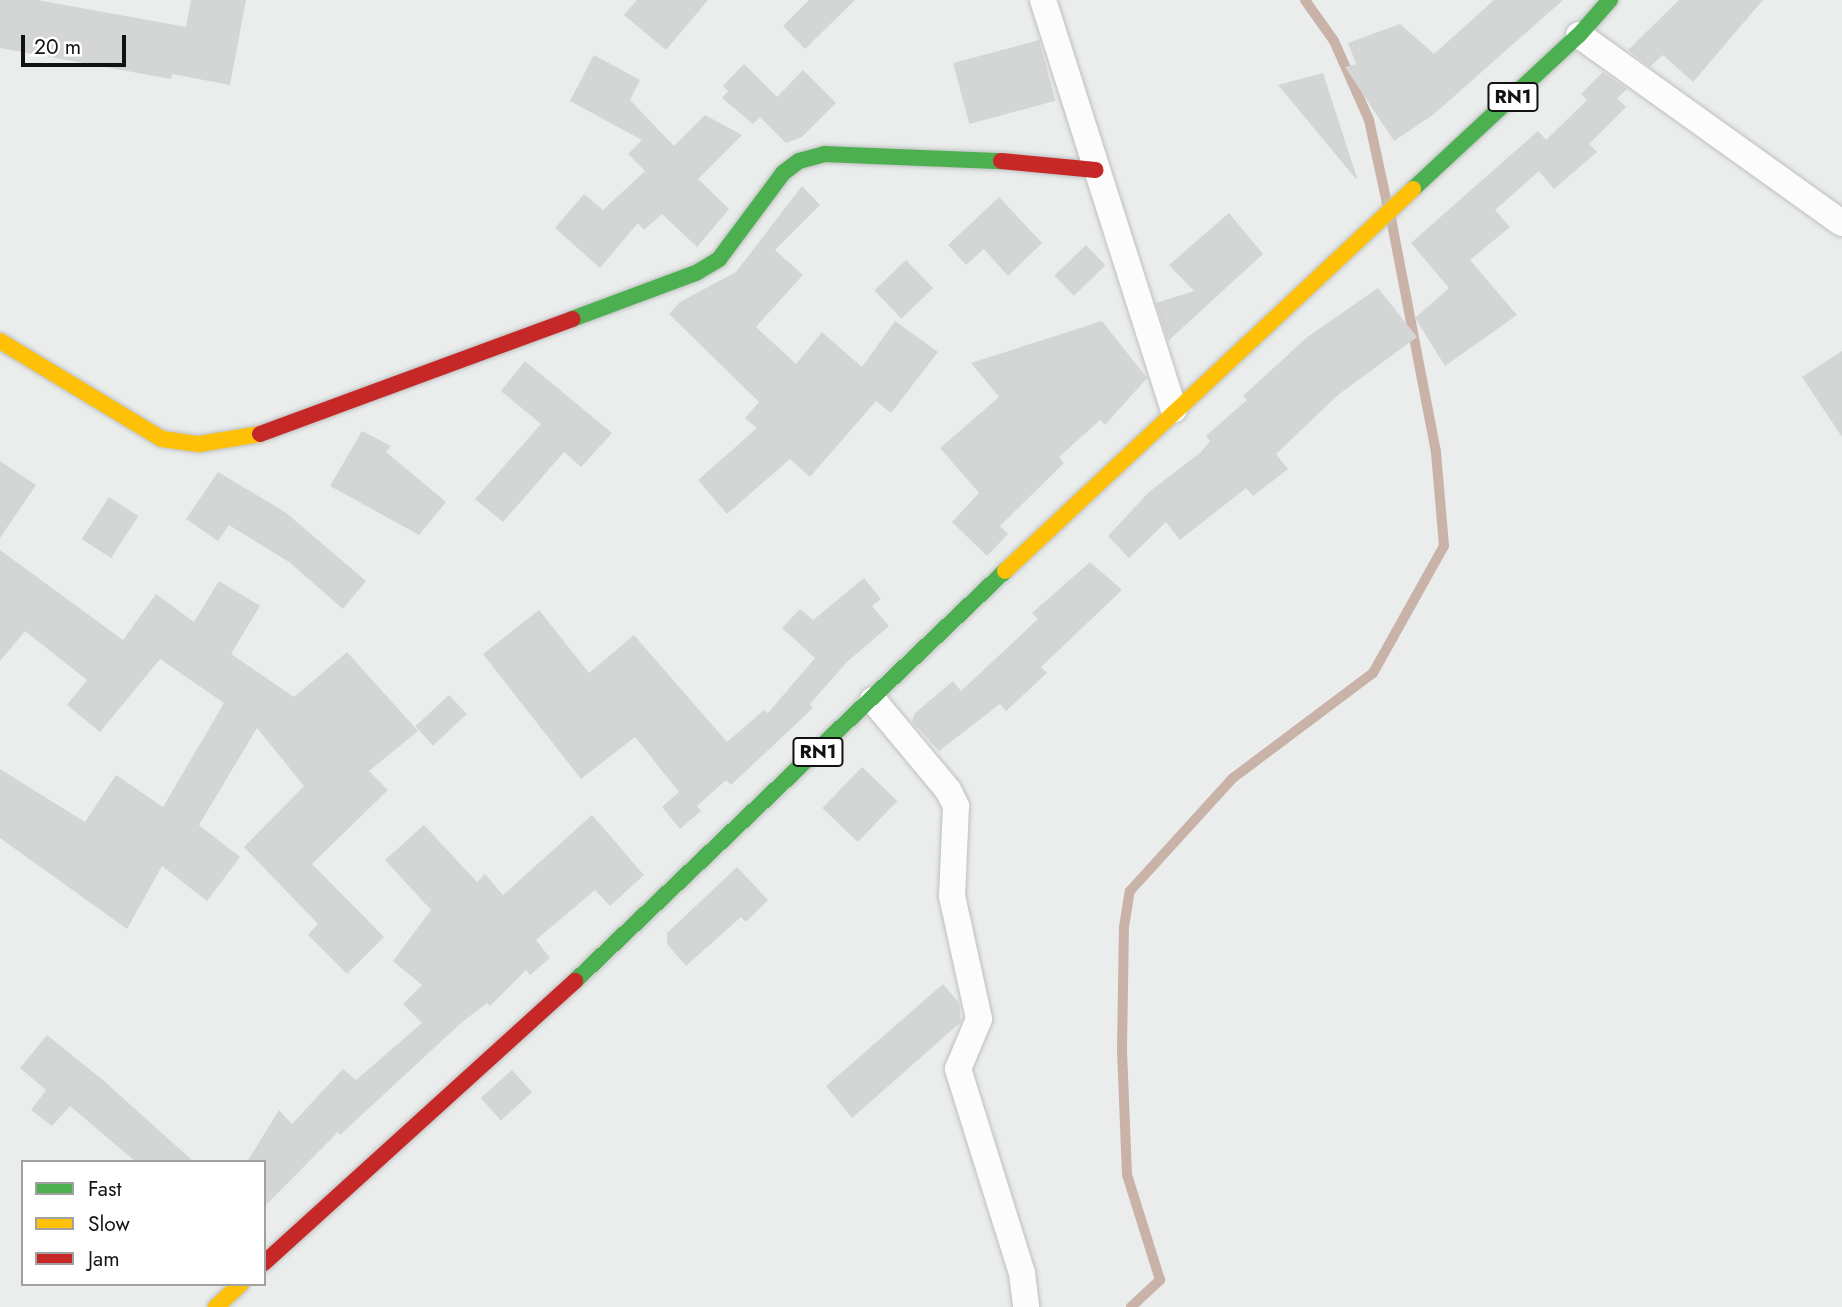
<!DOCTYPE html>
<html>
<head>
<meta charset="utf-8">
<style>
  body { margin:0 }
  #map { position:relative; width:1842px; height:1307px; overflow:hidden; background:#eaedec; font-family:Jost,sans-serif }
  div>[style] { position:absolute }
  .stream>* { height:10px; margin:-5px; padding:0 5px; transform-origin:5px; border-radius:5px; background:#c9b2a7 }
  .building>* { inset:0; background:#d4d6d6; transform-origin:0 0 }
  .roads { filter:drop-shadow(0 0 2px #bec0bf) drop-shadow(0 0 2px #bec0bf) }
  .street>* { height:26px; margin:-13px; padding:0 13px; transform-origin:13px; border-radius:13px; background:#fcfcfc }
  .fast>* { height:16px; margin:-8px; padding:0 8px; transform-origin:8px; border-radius:8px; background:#4caf50 }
  .slow>* { height:16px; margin:-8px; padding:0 8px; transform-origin:8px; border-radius:8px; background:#ffc107 }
  .jam>* { height:16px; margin:-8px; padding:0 8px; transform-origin:8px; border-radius:8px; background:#c62828 }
  span { translate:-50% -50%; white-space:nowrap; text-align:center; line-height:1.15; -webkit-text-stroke:7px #fff; paint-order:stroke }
  .shield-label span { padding:2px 5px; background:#fff; border:2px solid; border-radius:5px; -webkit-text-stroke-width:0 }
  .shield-label { font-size:19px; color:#111312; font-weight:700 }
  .legend { position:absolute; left:21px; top:1160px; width:245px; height:126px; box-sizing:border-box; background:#fff; border:2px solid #a0a1a0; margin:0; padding:9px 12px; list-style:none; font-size:21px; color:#111312 }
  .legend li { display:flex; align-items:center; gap:14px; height:35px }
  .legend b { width:35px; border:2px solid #a0a1a0 }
  .scale { position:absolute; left:21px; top:35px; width:105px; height:32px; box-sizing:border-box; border:4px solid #111312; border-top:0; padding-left:9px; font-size:21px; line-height:24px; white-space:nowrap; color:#111312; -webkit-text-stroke:5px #fff; paint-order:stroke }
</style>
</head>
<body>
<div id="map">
  <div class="stream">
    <i style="left:1305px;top:0;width:50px;rotate:54.7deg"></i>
    <i style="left:1334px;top:41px;width:86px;rotate:66.1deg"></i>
    <i style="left:1369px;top:120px;width:85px;rotate:77.8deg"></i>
    <i style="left:1131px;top:1307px;width:40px;rotate:-43deg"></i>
    <i style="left:1160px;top:1280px;width:110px;rotate:-107.4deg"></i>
    <i style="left:1127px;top:1175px;width:125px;rotate:-92.3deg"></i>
    <i style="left:1122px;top:1050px;width:123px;rotate:-89.1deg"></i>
    <i style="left:1124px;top:927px;width:36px;rotate:-81deg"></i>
    <i style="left:1130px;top:891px;width:153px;rotate:-47.7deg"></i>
    <i style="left:1233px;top:778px;width:175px;rotate:-36.9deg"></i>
    <i style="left:1373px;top:673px;width:145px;rotate:-60.8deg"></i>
    <i style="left:1444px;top:546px;width:94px;rotate:-94.9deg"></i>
    <i style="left:1436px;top:452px;width:238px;rotate:-100.9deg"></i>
  </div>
  <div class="building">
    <i style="clip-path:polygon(0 0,37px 0,186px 27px,191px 0,246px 0,230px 85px,172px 74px,171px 79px,0 48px)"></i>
    <i style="clip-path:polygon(637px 0,708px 0,666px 50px,624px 15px)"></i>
    <i style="clip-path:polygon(809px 0,855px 0,805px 49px,783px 26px)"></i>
    <i style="clip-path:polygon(1494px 0,1563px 0,1434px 114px,1394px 141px,1345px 67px,1356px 64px,1348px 43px,1400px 24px,1434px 54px)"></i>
    <i style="clip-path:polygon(1679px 0,1763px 0,1693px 82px,1663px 55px,1650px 67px,1628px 50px)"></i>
    <i style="left:1039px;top:40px;width:63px;height:89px;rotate:75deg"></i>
    <i style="clip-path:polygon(594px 55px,640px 80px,630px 100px,674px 146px,705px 115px,742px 135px,698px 179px,729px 209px,697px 247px,662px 214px,644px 230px,638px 223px,600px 268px,555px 228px,584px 194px,603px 210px,645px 171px,628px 154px,642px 140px,570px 101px)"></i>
    <i style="clip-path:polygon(744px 64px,777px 97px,803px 70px,836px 103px,802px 137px,786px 143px,760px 117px,753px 124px,722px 98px,728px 91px,723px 86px)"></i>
    <i style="clip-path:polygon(1603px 72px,1627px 89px,1617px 98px,1626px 107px,1589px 144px,1597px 152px,1554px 189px,1539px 171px,1495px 210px,1510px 227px,1470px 260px,1517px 315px,1445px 366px,1415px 318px,1449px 288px,1411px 243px,1538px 131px,1546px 140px,1587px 100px,1581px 94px)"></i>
    <i style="clip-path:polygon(1323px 73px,1357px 178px,1356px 179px,1278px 85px)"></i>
    <i style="clip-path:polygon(802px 186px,820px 205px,775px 250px,803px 275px,756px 327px,796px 364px,822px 332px,862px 367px,895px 321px,938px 352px,891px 413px,876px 401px,810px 477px,790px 459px,727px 514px,698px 480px,757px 428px,745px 418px,759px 402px,669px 314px,680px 302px,736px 272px)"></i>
    <i style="clip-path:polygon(999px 197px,1042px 243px,1008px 276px,984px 249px,966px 265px,948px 245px)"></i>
    <i style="clip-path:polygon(1229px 213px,1263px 254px,1168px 341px,1156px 303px,1194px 291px,1169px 265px)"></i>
    <i style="left:1086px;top:245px;width:28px;height:44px;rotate:46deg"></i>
    <i style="left:906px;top:260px;width:39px;height:44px;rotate:46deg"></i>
    <i style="clip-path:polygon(1378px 288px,1417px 337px,1338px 395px,1276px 454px,1288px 469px,1253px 496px,1246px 488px,1180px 540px,1166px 522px,1129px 558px,1108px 536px,1149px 492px,1201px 452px,1210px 441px,1206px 436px,1247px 400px,1243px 396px,1306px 338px)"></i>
    <i style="clip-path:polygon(1102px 321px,1147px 378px,1105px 425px,1100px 420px,1059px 457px,1064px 463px,1000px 526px,1008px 534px,987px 556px,952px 522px,979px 493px,940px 448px,999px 397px,971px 363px)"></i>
    <i style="clip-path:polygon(1842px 351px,1842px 437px,1802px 377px)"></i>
    <i style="clip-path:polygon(525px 361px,612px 433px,581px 467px,564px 452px,503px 522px,475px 499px,541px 424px,501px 391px)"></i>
    <i style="clip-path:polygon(362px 431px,391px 446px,386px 452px,446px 502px,419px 535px,330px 486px)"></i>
    <i style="clip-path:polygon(0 461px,36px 485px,0 538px)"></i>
    <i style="clip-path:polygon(218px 472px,285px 512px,366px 581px,343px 609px,289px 562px,229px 525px,218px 541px,186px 519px)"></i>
    <i style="left:109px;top:497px;width:35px;height:50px;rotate:33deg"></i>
    <i style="clip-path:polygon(0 550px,123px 640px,156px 594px,194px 622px,219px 581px,260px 606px,231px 654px,294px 697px,347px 652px,418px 731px,369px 771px,388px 790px,312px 864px,384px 937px,347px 974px,308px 935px,318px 924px,244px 847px,304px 786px,257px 728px,199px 825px,240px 857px,207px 901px,162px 866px,127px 929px,0 838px,0 769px,85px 822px,116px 775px,163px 807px,224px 703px,160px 659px,100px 732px,67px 705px,87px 680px,25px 631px,0 661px)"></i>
    <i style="clip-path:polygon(1090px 562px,1122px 590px,1041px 667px,1047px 673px,1006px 711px,1000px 704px,939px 751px,912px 722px,914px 714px,953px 681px,961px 691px,1038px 619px,1032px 613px)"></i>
    <i style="clip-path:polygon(864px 578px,881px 599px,872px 606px,889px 626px,847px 662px,810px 704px,813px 708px,731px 785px,726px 780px,697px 806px,701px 811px,680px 829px,662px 807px,679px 792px,635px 737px,581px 779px,483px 654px,539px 610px,589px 673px,634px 635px,727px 742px,764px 710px,768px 713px,815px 658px,782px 628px,800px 609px,813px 620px)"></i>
    <i style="left:449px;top:695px;width:26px;height:46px;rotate:47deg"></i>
    <i style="left:862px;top:767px;width:49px;height:57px;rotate:44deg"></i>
    <i style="clip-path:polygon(592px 815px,644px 875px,610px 906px,595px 890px,536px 940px,550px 958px,530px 975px,526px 970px,490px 1006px,487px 1003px,461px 1023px,340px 1135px,338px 1132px,264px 1207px,264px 1162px,247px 1162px,279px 1110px,292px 1124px,343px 1069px,356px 1080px,422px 1023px,403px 1004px,422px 985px,393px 961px,431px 910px,385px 860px,424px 825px,477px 882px,485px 874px,503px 895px)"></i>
    <i style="clip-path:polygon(737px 867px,768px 900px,746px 922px,741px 917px,686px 966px,667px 944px,667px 933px)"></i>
    <i style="clip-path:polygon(943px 984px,959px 1003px,961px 1022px,852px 1118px,826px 1086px)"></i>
    <i style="clip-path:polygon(47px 1035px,104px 1081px,194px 1162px,136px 1162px,70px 1106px,52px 1126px,31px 1110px,46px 1090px,20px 1068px)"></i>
    <i style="left:512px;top:1070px;width:30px;height:42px;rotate:48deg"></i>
  </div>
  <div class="roads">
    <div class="street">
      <i style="left:1043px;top:0;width:430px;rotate:72.3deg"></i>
      <i style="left:1579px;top:35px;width:323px;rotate:35.6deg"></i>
      <i style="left:873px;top:700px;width:117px;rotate:50.2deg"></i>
      <i style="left:948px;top:790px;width:18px;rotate:63deg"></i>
      <i style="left:956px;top:806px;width:90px;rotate:92.5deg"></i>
      <i style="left:952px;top:896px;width:126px;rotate:77.6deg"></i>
      <i style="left:979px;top:1019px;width:54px;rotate:112.8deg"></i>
      <i style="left:958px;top:1069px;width:214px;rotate:72.6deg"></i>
      <i style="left:1022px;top:1273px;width:34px;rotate:83deg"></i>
    </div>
    <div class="fast">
      <i style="left:1413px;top:189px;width:226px;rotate:-42.9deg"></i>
      <i style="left:1579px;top:35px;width:47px;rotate:-48.5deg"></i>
      <i style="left:572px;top:319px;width:132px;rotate:-20.4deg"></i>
      <i style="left:696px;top:273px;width:27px;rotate:-31deg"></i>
      <i style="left:719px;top:259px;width:107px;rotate:-53.3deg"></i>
      <i style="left:783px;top:173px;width:20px;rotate:-37deg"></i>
      <i style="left:799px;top:161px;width:27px;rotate:-15deg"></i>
      <i style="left:825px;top:154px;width:176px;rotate:2.3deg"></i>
      <i style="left:575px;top:981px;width:594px;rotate:-43.64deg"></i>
    </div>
    <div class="slow">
      <i style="left:0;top:341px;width:189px;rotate:31.2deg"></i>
      <i style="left:162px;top:439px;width:37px;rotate:8deg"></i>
      <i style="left:199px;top:444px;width:62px;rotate:-9.3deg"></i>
      <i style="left:1005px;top:571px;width:559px;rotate:-43.11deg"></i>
      <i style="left:216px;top:1307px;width:34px;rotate:-43deg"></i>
    </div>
    <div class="jam">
      <i style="left:1001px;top:161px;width:95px;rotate:5.4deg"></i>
      <i style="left:260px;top:434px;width:333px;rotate:-20.2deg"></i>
      <i style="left:264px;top:1263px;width:420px;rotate:-42.2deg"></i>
    </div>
  </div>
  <div class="shield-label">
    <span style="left:1513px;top:97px">RN1</span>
    <span style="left:818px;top:752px">RN1</span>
  </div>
  <ul class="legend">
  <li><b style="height:9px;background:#4caf50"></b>Fast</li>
  <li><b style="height:9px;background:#ffc107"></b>Slow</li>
  <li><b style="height:9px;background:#c62828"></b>Jam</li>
  </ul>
  <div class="scale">20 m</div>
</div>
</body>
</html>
